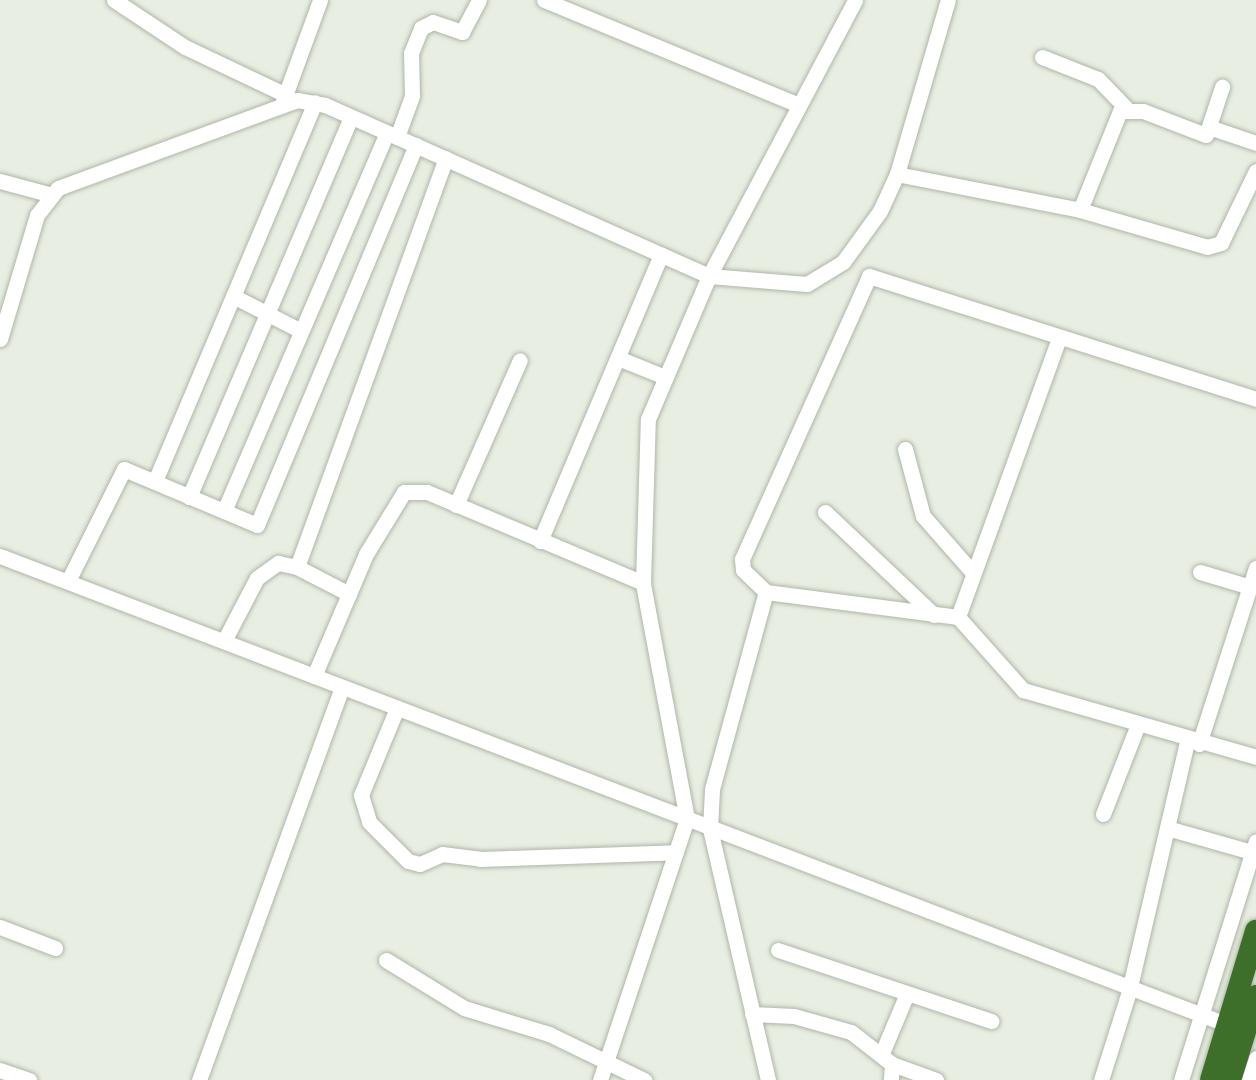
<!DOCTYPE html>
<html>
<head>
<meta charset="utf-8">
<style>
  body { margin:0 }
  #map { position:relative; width:1256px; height:1080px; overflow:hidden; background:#e9eee3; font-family:"Fira Sans Condensed",sans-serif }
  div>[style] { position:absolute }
  .roads { filter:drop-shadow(0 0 2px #adb7a5) drop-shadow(0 0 2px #adb7a5) }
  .minor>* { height:15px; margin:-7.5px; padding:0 7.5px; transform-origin:7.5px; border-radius:7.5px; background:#fff }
  .highway>* { height:22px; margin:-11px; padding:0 11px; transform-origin:11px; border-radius:11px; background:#3d6f2a }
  span { translate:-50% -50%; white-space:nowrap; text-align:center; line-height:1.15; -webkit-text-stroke:8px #f7faf4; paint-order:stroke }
</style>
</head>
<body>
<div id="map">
  <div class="roads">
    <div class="minor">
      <i style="left:114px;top:0;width:85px;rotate:33.5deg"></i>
      <i style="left:185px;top:47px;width:112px;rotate:25.4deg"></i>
      <i style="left:544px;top:0;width:276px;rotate:22.4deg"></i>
      <i style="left:1042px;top:57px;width:60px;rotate:21.4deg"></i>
      <i style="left:1098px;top:79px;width:40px;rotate:46deg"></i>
      <i style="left:282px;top:104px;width:111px;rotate:-69.9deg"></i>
      <i style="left:1212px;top:128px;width:46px;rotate:18.8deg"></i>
      <i style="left:397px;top:137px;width:44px;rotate:-69.9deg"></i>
      <i style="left:412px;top:96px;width:43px;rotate:-91.3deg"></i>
      <i style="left:411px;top:53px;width:27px;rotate:-68deg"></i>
      <i style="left:421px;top:28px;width:13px;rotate:-27deg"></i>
      <i style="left:433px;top:22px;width:31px;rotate:19deg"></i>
      <i style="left:462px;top:32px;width:36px;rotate:-62deg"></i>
      <i style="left:897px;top:174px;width:187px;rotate:11.1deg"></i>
      <i style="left:1080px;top:210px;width:132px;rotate:16.2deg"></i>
      <i style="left:1207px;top:247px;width:15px;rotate:-16deg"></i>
      <i style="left:1221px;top:243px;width:80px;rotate:-64.1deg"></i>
      <i style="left:0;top:181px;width:54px;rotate:15.1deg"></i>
      <i style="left:1080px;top:210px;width:107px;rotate:-68deg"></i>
      <i style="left:1120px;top:111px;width:23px"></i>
      <i style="left:1143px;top:111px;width:67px;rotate:20.9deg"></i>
      <i style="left:1206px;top:135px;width:51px;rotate:-71.6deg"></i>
      <i style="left:233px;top:296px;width:76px;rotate:27.2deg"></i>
      <i style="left:0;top:339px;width:129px;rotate:-73.4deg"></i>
      <i style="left:37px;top:215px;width:34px;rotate:-52deg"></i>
      <i style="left:58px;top:188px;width:255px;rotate:-20.2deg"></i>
      <i style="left:297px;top:100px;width:28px;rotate:10deg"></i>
      <i style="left:325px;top:105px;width:420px;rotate:24deg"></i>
      <i style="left:709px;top:276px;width:98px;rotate:4.7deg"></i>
      <i style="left:807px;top:284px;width:42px;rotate:-31.4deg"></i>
      <i style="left:843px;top:262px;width:63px;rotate:-54deg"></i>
      <i style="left:880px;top:211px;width:41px;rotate:-65.3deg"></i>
      <i style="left:897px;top:174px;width:181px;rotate:-73.7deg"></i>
      <i style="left:618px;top:358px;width:51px;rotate:22deg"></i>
      <i style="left:905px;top:449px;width:69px;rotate:75deg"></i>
      <i style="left:923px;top:516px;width:76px;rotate:48.7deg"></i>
      <i style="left:155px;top:481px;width:411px;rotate:-67.1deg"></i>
      <i style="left:189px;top:497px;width:413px;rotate:-66.9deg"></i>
      <i style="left:456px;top:505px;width:158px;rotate:-66.2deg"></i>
      <i style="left:224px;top:511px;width:412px;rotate:-66.7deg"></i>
      <i style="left:825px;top:512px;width:150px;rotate:43.4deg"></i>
      <i style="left:540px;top:541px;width:311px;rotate:-67.1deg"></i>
      <i style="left:0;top:556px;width:1315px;rotate:20.9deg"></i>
      <i style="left:297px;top:567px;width:59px;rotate:27.4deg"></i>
      <i style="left:1200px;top:572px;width:49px;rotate:16.6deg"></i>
      <i style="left:68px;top:581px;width:125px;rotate:-63.4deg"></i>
      <i style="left:124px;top:469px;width:144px;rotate:22.8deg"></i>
      <i style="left:257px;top:525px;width:412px;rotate:-67.3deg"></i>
      <i style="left:766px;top:592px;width:194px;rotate:7.4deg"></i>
      <i style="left:958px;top:617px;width:98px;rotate:48.3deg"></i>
      <i style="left:1023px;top:690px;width:242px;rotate:16deg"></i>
      <i style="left:958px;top:617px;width:297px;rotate:-70.1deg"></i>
      <i style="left:224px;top:641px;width:71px;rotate:-62.4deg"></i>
      <i style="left:257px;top:578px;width:26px;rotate:-36deg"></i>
      <i style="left:278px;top:563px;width:19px;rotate:12deg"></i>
      <i style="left:297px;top:567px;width:435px;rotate:-70deg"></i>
      <i style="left:314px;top:676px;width:133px;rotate:-66.9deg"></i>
      <i style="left:366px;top:554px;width:73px;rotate:-58.5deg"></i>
      <i style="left:404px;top:492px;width:23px"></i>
      <i style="left:427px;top:492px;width:234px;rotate:22.8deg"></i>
      <i style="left:397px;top:708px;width:94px;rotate:112.5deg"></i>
      <i style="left:361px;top:795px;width:28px;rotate:73deg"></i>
      <i style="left:369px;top:822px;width:55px;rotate:45deg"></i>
      <i style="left:408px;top:861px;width:12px;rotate:14deg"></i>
      <i style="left:420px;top:864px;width:24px;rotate:-24deg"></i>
      <i style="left:442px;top:854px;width:38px;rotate:7deg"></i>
      <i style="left:480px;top:859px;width:196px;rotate:-2deg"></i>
      <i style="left:1199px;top:744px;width:185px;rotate:-72.1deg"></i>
      <i style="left:1103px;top:814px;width:93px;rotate:-68.7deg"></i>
      <i style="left:1167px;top:828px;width:88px;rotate:15.8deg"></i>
      <i style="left:0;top:927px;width:59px;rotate:20.9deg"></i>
      <i style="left:778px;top:950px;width:225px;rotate:18.4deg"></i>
      <i style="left:386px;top:960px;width:92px;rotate:31.6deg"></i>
      <i style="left:464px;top:1008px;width:89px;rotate:17deg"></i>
      <i style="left:549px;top:1034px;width:106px;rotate:25.8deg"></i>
      <i style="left:752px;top:1014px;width:42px;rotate:2.7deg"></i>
      <i style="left:794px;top:1016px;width:59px;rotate:15.7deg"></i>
      <i style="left:851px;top:1032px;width:52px;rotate:38deg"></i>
      <i style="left:892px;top:1064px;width:16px;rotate:94deg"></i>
      <i style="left:882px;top:1053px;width:62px;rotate:-67.2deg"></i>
      <i style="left:892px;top:1064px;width:47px;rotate:20deg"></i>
      <i style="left:0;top:1070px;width:31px;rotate:19deg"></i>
      <i style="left:199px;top:1080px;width:418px;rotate:-70deg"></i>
      <i style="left:600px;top:1080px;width:275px;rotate:-71.6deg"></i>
      <i style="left:687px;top:819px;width:240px;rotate:-100.6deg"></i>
      <i style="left:643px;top:583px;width:164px;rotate:-88.3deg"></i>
      <i style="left:648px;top:419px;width:155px;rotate:-66.9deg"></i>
      <i style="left:709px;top:276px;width:312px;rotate:-62.1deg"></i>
      <i style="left:768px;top:1080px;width:258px;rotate:-103deg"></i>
      <i style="left:710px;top:829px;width:40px;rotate:-87.1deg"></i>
      <i style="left:712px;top:789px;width:204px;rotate:-74.7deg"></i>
      <i style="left:766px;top:592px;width:32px;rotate:-136deg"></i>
      <i style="left:743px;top:570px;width:11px;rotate:-95deg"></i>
      <i style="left:742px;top:559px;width:310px;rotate:-65.8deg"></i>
      <i style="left:869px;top:276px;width:406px;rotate:17.6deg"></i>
      <i style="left:1101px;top:1080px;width:93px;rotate:-72.5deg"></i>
      <i style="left:1129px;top:991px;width:257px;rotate:-76.9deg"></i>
      <i style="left:1181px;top:1080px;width:250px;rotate:-72.6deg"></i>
      <i style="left:1249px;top:1080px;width:23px;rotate:-72deg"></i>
    </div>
    <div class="highway">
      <i style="left:1211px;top:1080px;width:156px;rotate:-73.2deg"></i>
      <i style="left:1230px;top:1080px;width:88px;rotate:-72.8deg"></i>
    </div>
  </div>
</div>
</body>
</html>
